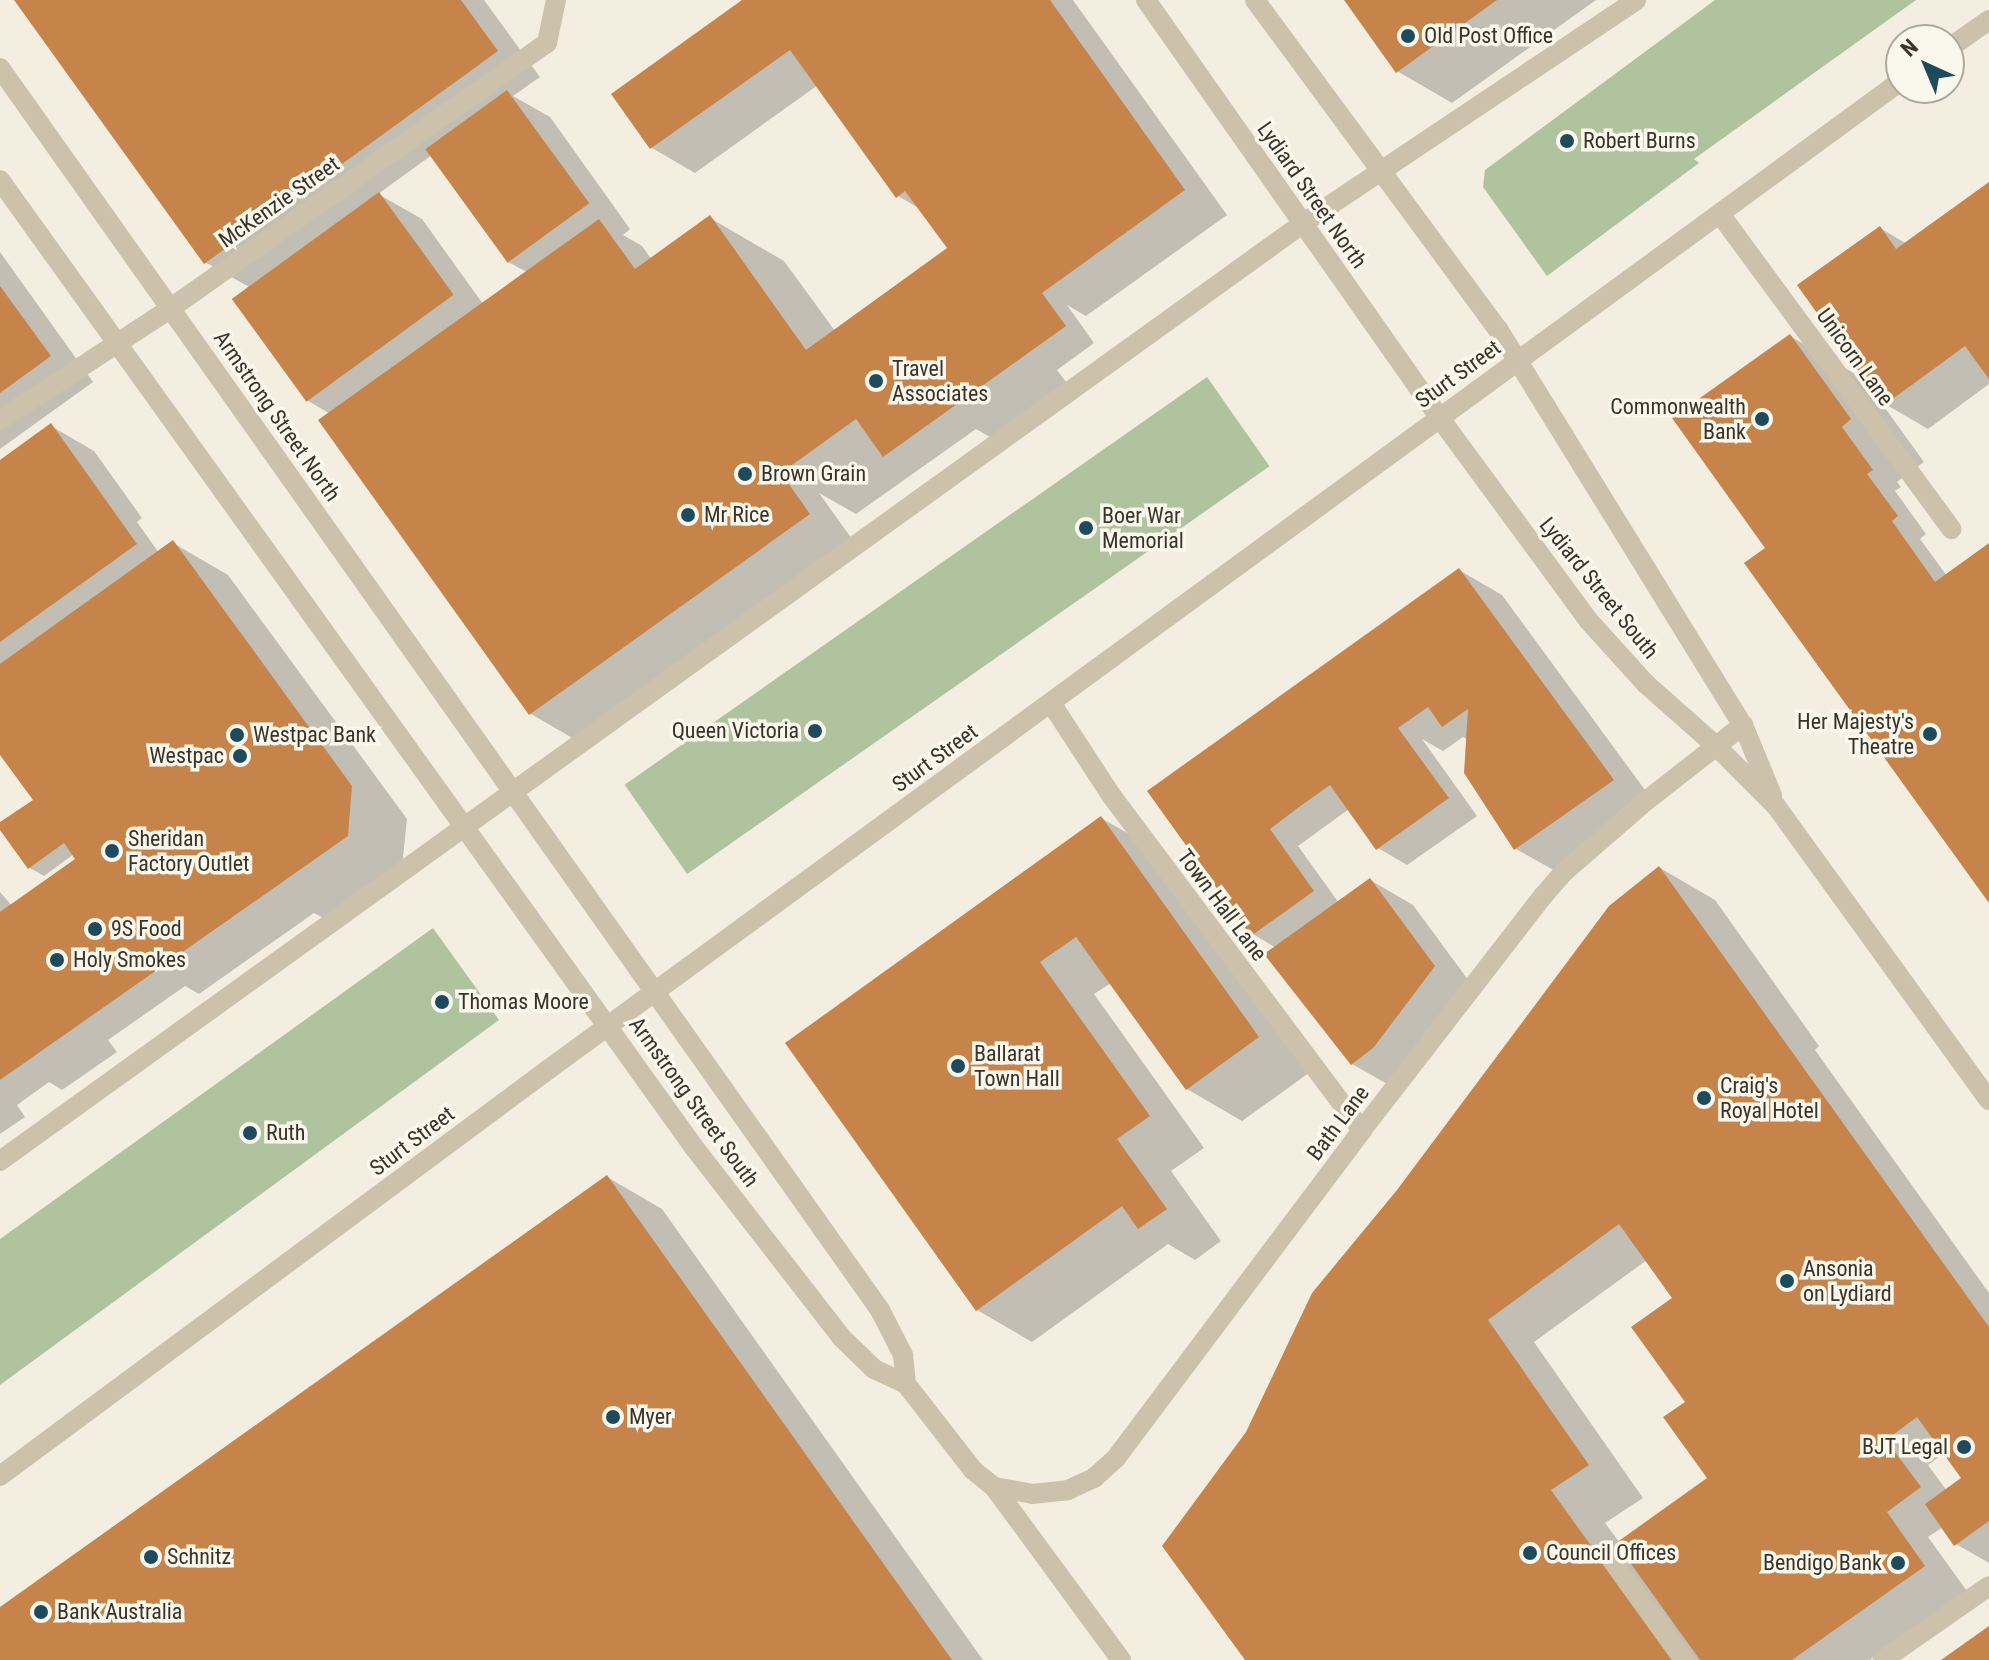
<!DOCTYPE html>
<html>
<head>
<meta charset="utf-8">
<style>
  body { margin:0 }
  #map { position:relative; width:1989px; height:1660px; overflow:hidden; background:#f3eee0; font-family:"Roboto Condensed",sans-serif }
  div>[style] { position:absolute }
  .green>* { inset:0; background:#afc39f; transform-origin:0 0 }
  .shadow>* { inset:0; background:#0003 }
  .building>* { inset:0; background:#c6844a; transform-origin:0 0 }
  .minor>* { height:20px; margin:-10px; padding:0 10px; transform-origin:10px; border-radius:10px; background:#ccc1ab }
  .dots>* { width:22px; height:22px; translate:-50% -50%; box-sizing:border-box; border:4px solid #faf7ec; border-radius:50% }
  span { translate:-50% -50%; white-space:nowrap; text-align:center; line-height:1.15; -webkit-text-stroke:7px #faf7ec; paint-order:stroke }
  .poi-label { font-size:22px; color:#3a332a }
  .left { translate:0 -50%; text-align:left }
  .right { translate:-100% -50%; text-align:right }
  .street-label { font-size:22px; color:#3a332a }
  .north { position:absolute; left:1885px; top:24px; width:80px; height:80px; box-sizing:border-box; background:#faf7ec; border:2px solid #ada99e; border-radius:50%; rotate:316deg; font-size:22px; font-weight:700; line-height:32px; text-align:center; color:#3a332a }
  .north::after { content:''; display:block; margin:auto; width:28px; height:36px; background:#1f4a5c; clip-path:polygon(50% 0,100% 100%,50% 72%,0 100%) }
</style>
</head>
<body>
<div id="map">
  <div class="green">
    <i style="clip-path:polygon(1715px 0,1916px 0,1694px 159px,1699px 163px,1547px 276px,1483px 187px,1485px 170px)"></i>
    <i style="left:1207px;top:377px;width:109px;height:711px;rotate:55deg"></i>
    <i style="clip-path:polygon(433px 928px,499px 1020px,0 1385px,0 1239px)"></i>
  </div>
  <div class="shadow">
    <i style="clip-path:polygon(evenodd,17px 0,484px 0,540px 77px,513px 96px,550px 117px,630px 229px,623px 235px,642px 246px,652px 260px,710px 218px,784px 261px,835px 331px,950px 249px,922px 210px,898px 196px,818px 85px,695px 173px,652px 148px,746px 0,1073px 0,1227px 215px,1086px 316px,1067px 305px,1094px 343px,1057px 370px,1066px 382px,990px 437px,976px 429px,856px 514px,819px 493px,852px 539px,586px 746px,531px 714px,330px 414px,307px 400px,234px 298px,249px 287px,205px 262px,17px 0,432px 155px,508px 262px,527px 272px,483px 304px,422px 219px,378px 194px,432px 155px)"></i>
    <i style="clip-path:polygon(1346px 0,1596px 0,1452px 103px,1397px 71px)"></i>
    <i style="clip-path:polygon(1989px 184px,1989px 384px,1928px 429px,1880px 401px,1924px 462px,1897px 482px,1901px 487px,1895px 491px,1926px 534px,1920px 539px,1947px 576px,1989px 546px,1989px 899px,1768px 548px,1790px 336px,1869px 382px,1880px 228px,1907px 244px)"></i>
    <i style="clip-path:polygon(0 252px,93px 382px,0 449px)"></i>
    <i style="clip-path:polygon(51px 426px,94px 451px,142px 518px,137px 522px,159px 553px,173px 543px,228px 575px,407px 819px,402px 867px,327px 920px,314px 913px,199px 994px,185px 986px,108px 1040px,117px 1052px,62px 1090px,49px 1082px,17px 1105px,25px 1117px,0 1134px,0 892px,12px 906px,77px 859px,74px 854px,44px 876px,30px 868px,0 827px,35px 800px,0 751px,0 463px)"></i>
    <i style="clip-path:polygon(1459px 570px,1502px 595px,1656px 805px,1559px 873px,1516px 849px,1468px 740px,1463px 737px,1443px 751px,1422px 739px,1477px 816px,1407px 865px,1378px 848px,1349px 809px,1298px 846px,1339px 903px,1370px 880px,1413px 905px,1477px 992px,1396px 1089px,1352px 1064px,1276px 948px,1253px 934px,1150px 791px)"></i>
    <i style="clip-path:polygon(1101px 818px,1157px 850px,1313px 1070px,1242px 1121px,1187px 1089px,1111px 983px,1094px 994px,1204px 1148px,1171px 1171px,1221px 1241px,1195px 1260px,1168px 1244px,1032px 1342px,977px 1310px,788px 1043px)"></i>
    <i style="clip-path:polygon(evenodd,1660px 868px,1715px 900px,1819px 1046px,1815px 1050px,1989px 1293px,1989px 1563px,1956px 1544px,1943px 1527px,1928px 1537px,1967px 1591px,1870px 1660px,1247px 1660px,1660px 868px,1647px 1260px,1674px 1299px,1709px 1479px,1620px 1543px,1605px 1523px,1643px 1498px,1534px 1342px,1647px 1260px,1660px 868px,1945px 1452px,1964px 1478px,1947px 1491px,1928px 1465px,1945px 1452px)"></i>
    <i style="clip-path:polygon(607px 1177px,662px 1209px,983px 1660px,0 1660px,0 1609px)"></i>
  </div>
  <div class="building">
    <i style="clip-path:polygon(14px 0,461px 0,498px 51px,204px 264px)"></i>
    <i style="clip-path:polygon(742px 0,1050px 0,1185px 190px,1042px 293px,1066px 326px,883px 457px,856px 419px,781px 473px,810px 514px,529px 715px,318px 420px,599px 219px,635px 269px,710px 215px,806px 350px,947px 248px,905px 191px,896px 198px,790px 50px,650px 149px,611px 94px)"></i>
    <i style="clip-path:polygon(1344px 0,1497px 0,1396px 73px)"></i>
    <i style="left:507px;top:90px;width:140px;height:101px;rotate:54deg"></i>
    <i style="clip-path:polygon(1989px 182px,1989px 379px,1965px 346px,1883px 406px,1797px 285px,1880px 226px,1896px 249px)"></i>
    <i style="left:379px;top:192px;width:127px;height:182px;rotate:54deg"></i>
    <i style="clip-path:polygon(0 286px,51px 356px,0 393px)"></i>
    <i style="clip-path:polygon(1790px 334px,1851px 419px,1842px 427px,1873px 470px,1867px 474px,1898px 516px,1892px 521px,1935px 582px,1989px 543px,1989px 903px,1744px 563px,1765px 548px,1672px 418px)"></i>
    <i style="clip-path:polygon(51px 423px,137px 544px,0 642px,0 460px)"></i>
    <i style="clip-path:polygon(173px 540px,352px 786px,348px 836px,0 1080px,0 912px,75px 859px,64px 843px,28px 869px,0 830px,0 822px,33px 800px,0 755px,0 664px)"></i>
    <i style="clip-path:polygon(1459px 568px,1614px 780px,1514px 850px,1464px 773px,1468px 709px,1442px 727px,1428px 707px,1398px 728px,1449px 798px,1376px 850px,1330px 785px,1299px 807px,1270px 829px,1314px 891px,1251px 936px,1147px 791px)"></i>
    <i style="clip-path:polygon(1101px 816px,1259px 1037px,1186px 1090px,1076px 937px,1040px 962px,1150px 1116px,1117px 1139px,1167px 1209px,1138px 1229px,1122px 1206px,976px 1311px,785px 1043px)"></i>
    <i style="clip-path:polygon(1659px 866px,1989px 1327px,1989px 1521px,1954px 1546px,1925px 1504px,1961px 1478px,1917px 1417px,1886px 1440px,1921px 1487px,1887px 1512px,1925px 1566px,1792px 1660px,1700px 1660px,1616px 1543px,1707px 1478px,1663px 1417px,1685px 1402px,1631px 1327px,1672px 1298px,1619px 1224px,1488px 1320px,1589px 1465px,1551px 1490px,1673px 1660px,1245px 1660px,1162px 1546px,1246px 1432px,1312px 1293px,1397px 1190px,1609px 906px)"></i>
    <i style="clip-path:polygon(1370px 878px,1435px 966px,1374px 1047px,1351px 1065px,1264px 954px)"></i>
    <i style="clip-path:polygon(607px 1175px,952px 1660px,0 1660px,0 1607px)"></i>
    <i style="clip-path:polygon(1989px 1626px,1989px 1660px,1941px 1660px)"></i>
  </div>
  <div class="minor">
    <i style="left:1146px;top:0;width:510px;rotate:54.91deg"></i>
    <i style="left:1439px;top:417px;width:252px;rotate:53.7deg"></i>
    <i style="left:1588px;top:620px;width:86px;rotate:47.8deg"></i>
    <i style="left:1646px;top:684px;width:94px;rotate:41.5deg"></i>
    <i style="left:1716px;top:746px;width:85px;rotate:45deg"></i>
    <i style="left:1776px;top:806px;width:363px;rotate:54.1deg"></i>
    <i style="left:1255px;top:0;width:409px;rotate:53.6deg"></i>
    <i style="left:1498px;top:329px;width:466px;rotate:58.3deg"></i>
    <i style="left:1743px;top:725px;width:76px;rotate:67.5deg"></i>
    <i style="left:1949px;top:48px;width:49px;rotate:-35deg"></i>
    <i style="left:0;top:68px;width:1522px;rotate:54.68deg"></i>
    <i style="left:880px;top:1310px;width:51px;rotate:62.9deg"></i>
    <i style="left:903px;top:1355px;width:29px;rotate:84deg"></i>
    <i style="left:0;top:180px;width:1189px;rotate:54.34deg"></i>
    <i style="left:693px;top:1146px;width:242px;rotate:52.2deg"></i>
    <i style="left:841px;top:1337px;width:46px;rotate:44.1deg"></i>
    <i style="left:874px;top:1369px;width:35px;rotate:25deg"></i>
    <i style="left:906px;top:1384px;width:109px;rotate:52.1deg"></i>
    <i style="left:973px;top:1470px;width:27px;rotate:39deg"></i>
    <i style="left:994px;top:1487px;width:215px;rotate:53.7deg"></i>
    <i style="left:1720px;top:214px;width:391px;rotate:53.7deg"></i>
    <i style="left:0;top:420px;width:204px;rotate:-33.2deg"></i>
    <i style="left:171px;top:308px;width:460px;rotate:-35.2deg"></i>
    <i style="left:547px;top:43px;width:44px;rotate:-78.2deg"></i>
    <i style="left:1051px;top:703px;width:110px;rotate:56.9deg"></i>
    <i style="left:1111px;top:795px;width:419px;rotate:53.2deg"></i>
    <i style="left:0;top:1161px;width:1604px;rotate:-35.74deg"></i>
    <i style="left:1302px;top:224px;width:402px;rotate:-33.8deg"></i>
    <i style="left:0;top:1476px;width:683px;rotate:-36.55deg"></i>
    <i style="left:549px;top:1069px;width:1675px;rotate:-36.16deg"></i>
    <i style="left:994px;top:1487px;width:39px;rotate:10deg"></i>
    <i style="left:1032px;top:1494px;width:36px;rotate:-6deg"></i>
    <i style="left:1068px;top:1490px;width:29px;rotate:-25deg"></i>
    <i style="left:1094px;top:1478px;width:30px;rotate:-42deg"></i>
    <i style="left:1116px;top:1458px;width:410px;rotate:-53.1deg"></i>
    <i style="left:1362px;top:1130px;width:296px;rotate:-52.3deg"></i>
    <i style="left:1543px;top:896px;width:32px;rotate:-49deg"></i>
    <i style="left:1564px;top:872px;width:102px;rotate:-41deg"></i>
    <i style="left:1641px;top:805px;width:130px;rotate:-38.1deg"></i>
    <i style="left:1606px;top:1552px;width:133px;rotate:54.2deg"></i>
    <i style="left:1883px;top:1660px;width:129px;rotate:-34.9deg"></i>
  </div>
  <div class="dots">
    <i style="left:1408px;top:36px;background:#1f4a5c"></i>
    <i style="left:1567px;top:141px;background:#1f4a5c"></i>
    <i style="left:876px;top:381px;background:#1f4a5c"></i>
    <i style="left:1762px;top:419px;background:#1f4a5c"></i>
    <i style="left:745px;top:474px;background:#1f4a5c"></i>
    <i style="left:688px;top:515px;background:#1f4a5c"></i>
    <i style="left:1086px;top:528px;background:#1f4a5c"></i>
    <i style="left:815px;top:731px;background:#1f4a5c"></i>
    <i style="left:1930px;top:734px;background:#1f4a5c"></i>
    <i style="left:237px;top:735px;background:#1f4a5c"></i>
    <i style="left:240px;top:756px;background:#1f4a5c"></i>
    <i style="left:112px;top:851px;background:#1f4a5c"></i>
    <i style="left:95px;top:929px;background:#1f4a5c"></i>
    <i style="left:57px;top:960px;background:#1f4a5c"></i>
    <i style="left:442px;top:1002px;background:#1f4a5c"></i>
    <i style="left:958px;top:1066px;background:#1f4a5c"></i>
    <i style="left:1704px;top:1098px;background:#1f4a5c"></i>
    <i style="left:250px;top:1133px;background:#1f4a5c"></i>
    <i style="left:1787px;top:1281px;background:#1f4a5c"></i>
    <i style="left:613px;top:1417px;background:#1f4a5c"></i>
    <i style="left:1964px;top:1447px;background:#1f4a5c"></i>
    <i style="left:1530px;top:1553px;background:#1f4a5c"></i>
    <i style="left:151px;top:1557px;background:#1f4a5c"></i>
    <i style="left:1898px;top:1563px;background:#1f4a5c"></i>
    <i style="left:41px;top:1612px;background:#1f4a5c"></i>
  </div>
  <div class="poi-label">
    <span class="left" style="left:1424px;top:36px">Old Post Office</span>
    <span class="left" style="left:1583px;top:141px">Robert Burns</span>
    <span class="left" style="left:892px;top:381px">Travel<br>Associates</span>
    <span class="right" style="left:1746px;top:419px">Commonwealth<br>Bank</span>
    <span class="left" style="left:761px;top:474px">Brown Grain</span>
    <span class="left" style="left:704px;top:515px">Mr Rice</span>
    <span class="left" style="left:1102px;top:528px">Boer War<br>Memorial</span>
    <span class="right" style="left:1914px;top:734px">Her Majesty's<br>Theatre</span>
    <span class="right" style="left:799px;top:731px">Queen Victoria</span>
    <span class="left" style="left:253px;top:735px">Westpac Bank</span>
    <span class="right" style="left:224px;top:756px">Westpac</span>
    <span class="left" style="left:128px;top:851px">Sheridan<br>Factory Outlet</span>
    <span class="left" style="left:111px;top:929px">9S Food</span>
    <span class="left" style="left:73px;top:960px">Holy Smokes</span>
    <span class="left" style="left:458px;top:1002px">Thomas Moore</span>
    <span class="left" style="left:974px;top:1066px">Ballarat<br>Town Hall</span>
    <span class="left" style="left:1720px;top:1098px">Craig's<br>Royal Hotel</span>
    <span class="left" style="left:266px;top:1133px">Ruth</span>
    <span class="left" style="left:1803px;top:1281px">Ansonia<br>on Lydiard</span>
    <span class="left" style="left:629px;top:1417px">Myer</span>
    <span class="right" style="left:1948px;top:1447px">BJT Legal</span>
    <span class="left" style="left:1546px;top:1553px">Council Offices</span>
    <span class="left" style="left:167px;top:1557px">Schnitz</span>
    <span class="right" style="left:1882px;top:1563px">Bendigo Bank</span>
    <span class="left" style="left:57px;top:1612px">Bank Australia</span>
  </div>
  <div class="street-label">
    <span style="left:1312px;top:195px;rotate:55deg">Lydiard Street North</span>
    <span style="left:279px;top:202px;rotate:-35deg">McKenzie Street</span>
    <span style="left:1855px;top:357px;rotate:54deg">Unicorn Lane</span>
    <span style="left:1458px;top:374px;rotate:-36deg">Sturt Street</span>
    <span style="left:277px;top:416px;rotate:55deg">Armstrong Street North</span>
    <span style="left:1599px;top:588px;rotate:51deg">Lydiard Street South</span>
    <span style="left:935px;top:758px;rotate:-36deg">Sturt Street</span>
    <span style="left:1222px;top:905px;rotate:53deg">Town Hall Lane</span>
    <span style="left:694px;top:1102px;rotate:54deg">Armstrong Street South</span>
    <span style="left:1338px;top:1123px;rotate:-53deg">Bath Lane</span>
    <span style="left:412px;top:1141px;rotate:-37deg">Sturt Street</span>
  </div>
  <div class="north">N</div>
</div>
</body>
</html>
